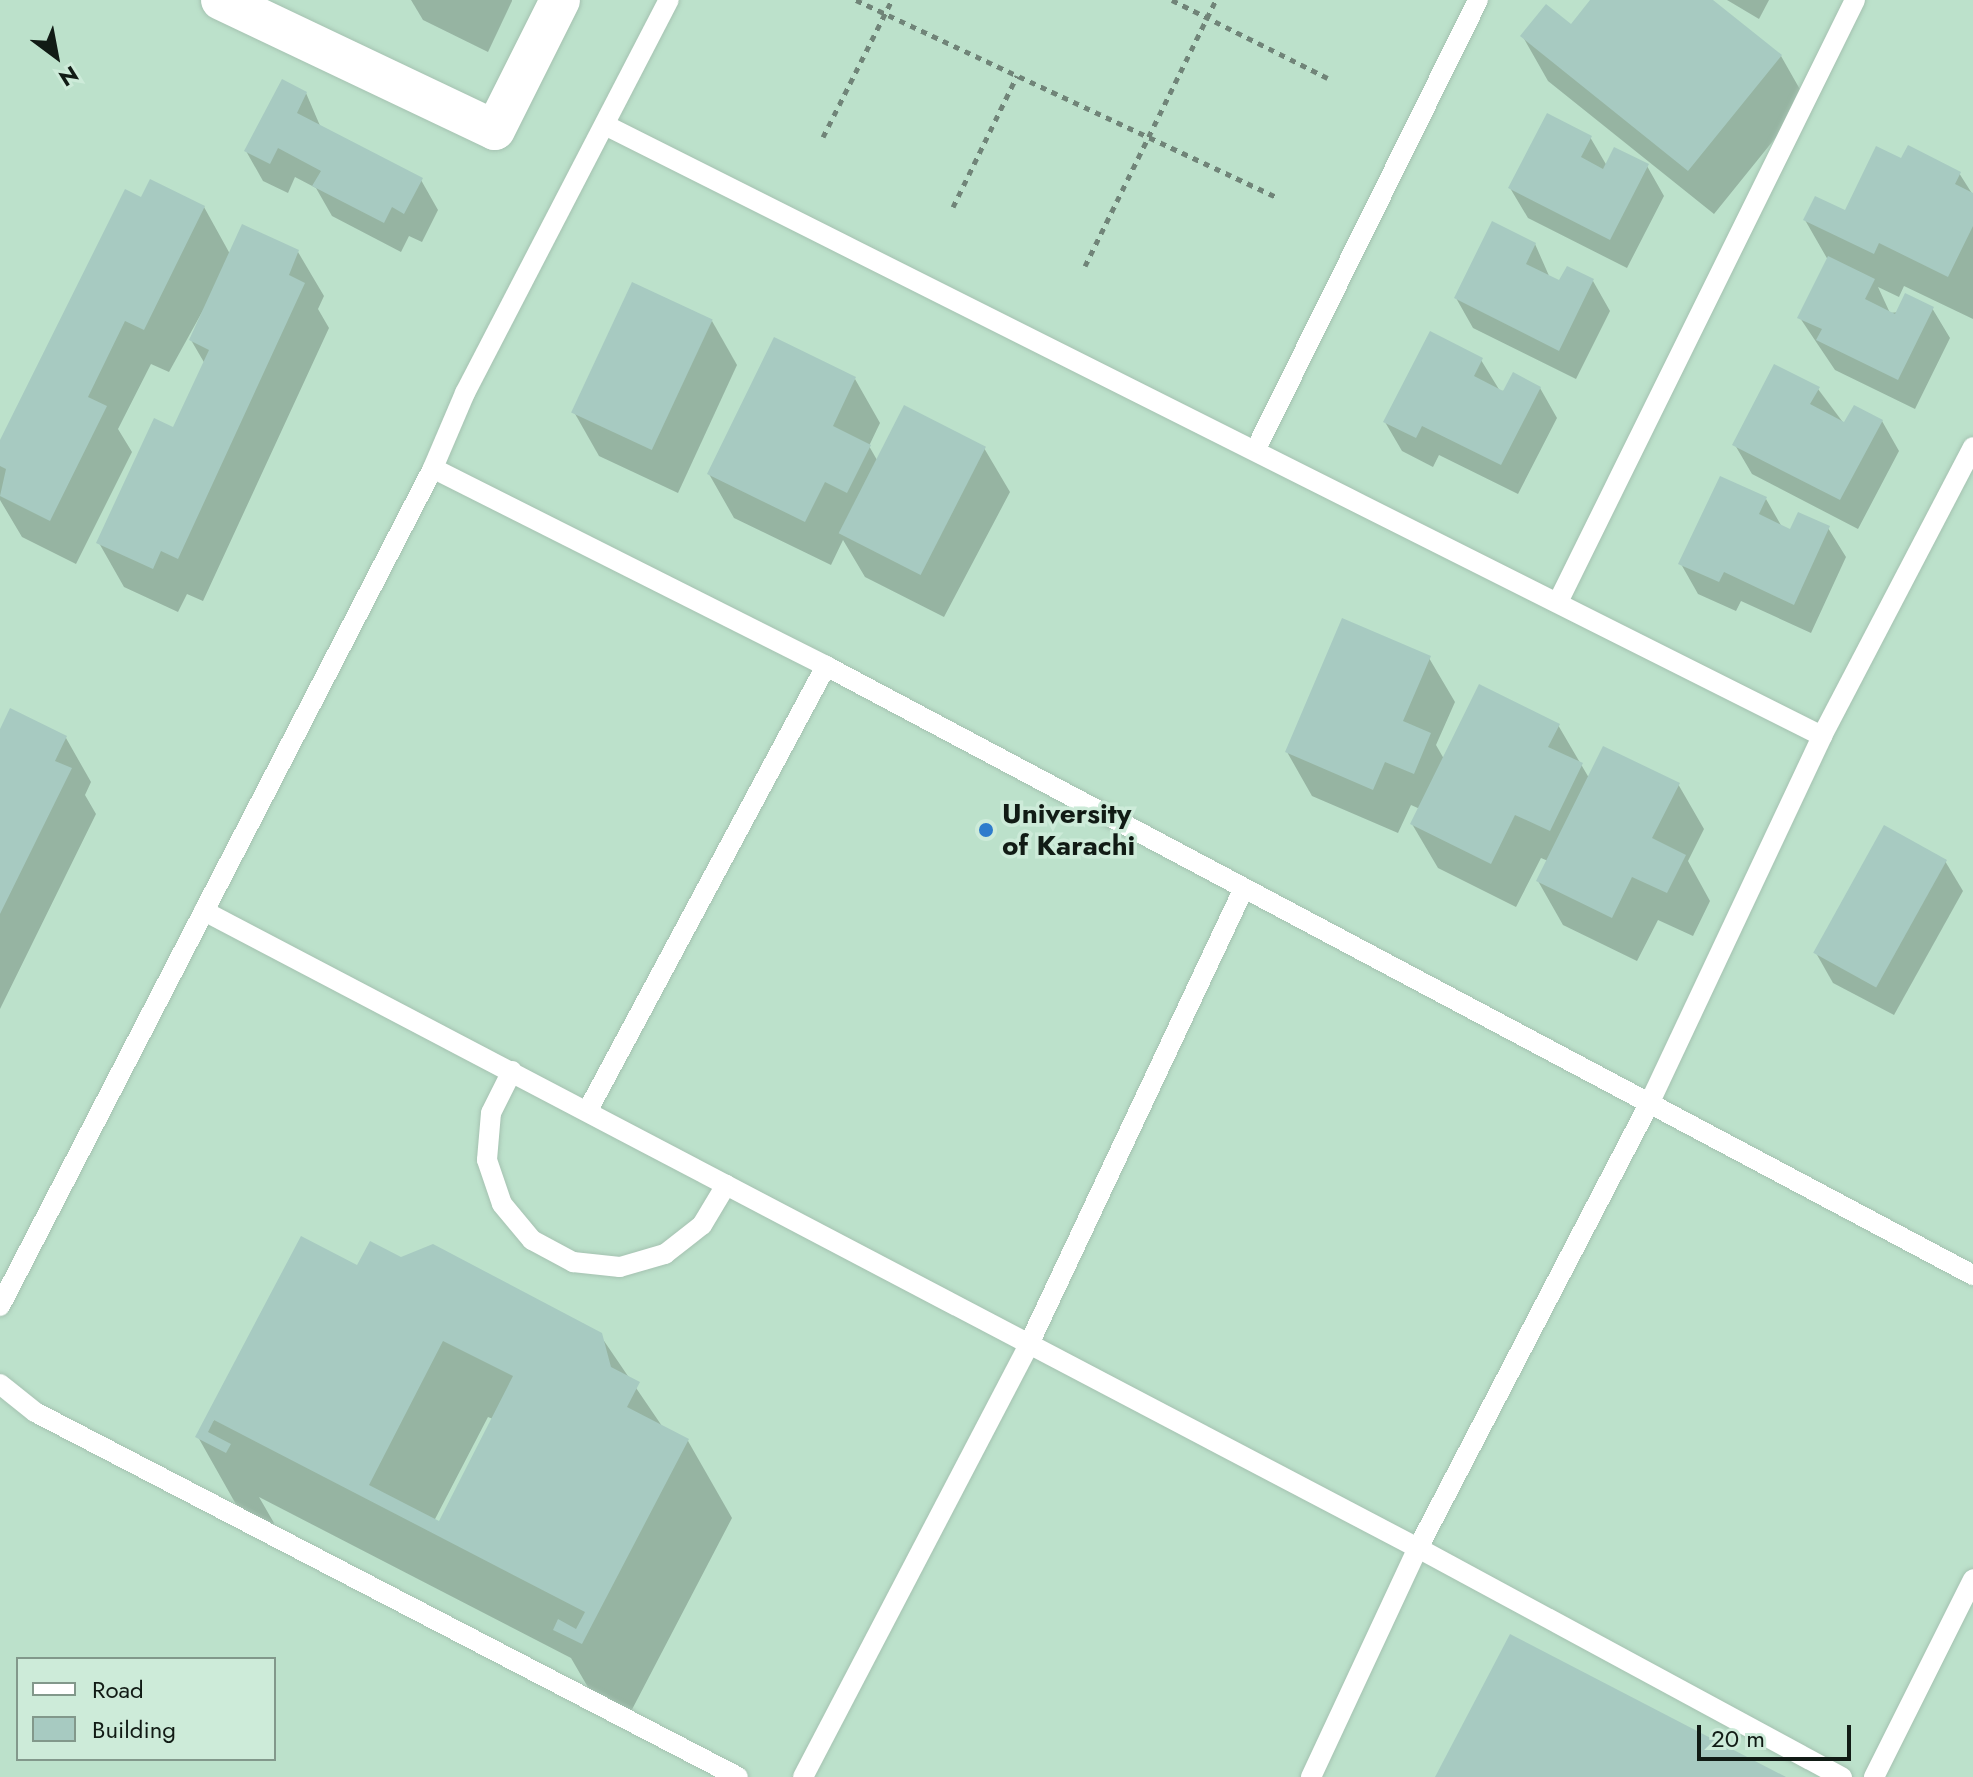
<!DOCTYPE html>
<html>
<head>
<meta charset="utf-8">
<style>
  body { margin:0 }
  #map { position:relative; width:1973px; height:1777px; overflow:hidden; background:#cdebd9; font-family:Jost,sans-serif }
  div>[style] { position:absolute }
  .built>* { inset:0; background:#bce1cb }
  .shadow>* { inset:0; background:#0003 }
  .building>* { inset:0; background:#a7cac1; transform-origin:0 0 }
  .path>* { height:5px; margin-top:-2.5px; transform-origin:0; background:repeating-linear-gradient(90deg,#708478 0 6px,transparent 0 12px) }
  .roads { filter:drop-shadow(0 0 2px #a5c2b1) drop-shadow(0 0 2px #a5c2b1) }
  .service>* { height:20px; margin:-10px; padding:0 10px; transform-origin:10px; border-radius:10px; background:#fff }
  .minor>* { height:40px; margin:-20px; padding:0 20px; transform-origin:20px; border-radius:20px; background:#fff }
  .dots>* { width:22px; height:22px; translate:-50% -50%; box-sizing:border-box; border:4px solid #cdebd9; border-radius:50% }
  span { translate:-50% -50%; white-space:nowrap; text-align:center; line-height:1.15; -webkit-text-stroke:7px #cdebd9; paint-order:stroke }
  .poi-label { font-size:28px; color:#111b15; font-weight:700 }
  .left { translate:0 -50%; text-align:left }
  .legend { position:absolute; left:16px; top:1657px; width:260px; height:104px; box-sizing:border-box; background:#cdebd9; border:2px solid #82988b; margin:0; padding:10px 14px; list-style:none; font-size:24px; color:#111b15 }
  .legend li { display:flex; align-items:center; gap:16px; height:40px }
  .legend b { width:40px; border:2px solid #82988b }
  .north { position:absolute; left:16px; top:16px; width:80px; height:80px; -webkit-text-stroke:6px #cdebd9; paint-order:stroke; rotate:148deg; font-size:22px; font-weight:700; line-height:32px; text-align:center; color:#111b15 }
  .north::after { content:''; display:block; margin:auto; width:28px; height:36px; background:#111b15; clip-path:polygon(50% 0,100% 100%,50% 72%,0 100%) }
  .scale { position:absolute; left:1697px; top:1725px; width:154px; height:36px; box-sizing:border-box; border:4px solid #111b15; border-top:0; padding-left:10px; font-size:24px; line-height:28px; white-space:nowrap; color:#111b15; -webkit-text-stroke:6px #cdebd9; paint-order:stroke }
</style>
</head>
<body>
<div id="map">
  <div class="built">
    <i style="clip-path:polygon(evenodd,0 0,1973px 0,1973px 1777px,0 1777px,0 0,18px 1659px,274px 1659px,274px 1759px,18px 1759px,18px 1659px)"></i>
  </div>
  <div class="shadow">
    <i style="clip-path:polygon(411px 0,512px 0,512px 1px,488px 52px,423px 20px)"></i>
    <i style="clip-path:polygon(1592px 0,1710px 0,1781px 56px,1806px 100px,1714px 214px,1548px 81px,1523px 37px,1571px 27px)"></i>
    <i style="clip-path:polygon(1727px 0,1769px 0,1759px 19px)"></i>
    <i style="clip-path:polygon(306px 93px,321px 128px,421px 180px,438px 210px,422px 242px,409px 236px,401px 252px,332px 216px,316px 188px,295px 177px,288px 193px,263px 181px,246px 151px)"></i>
    <i style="clip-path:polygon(1590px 137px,1607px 166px,1647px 166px,1664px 196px,1627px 268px,1528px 218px,1510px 188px)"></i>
    <i style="clip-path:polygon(1902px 161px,1959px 173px,1973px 195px,1973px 319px,1904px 286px,1899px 297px,1878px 287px,1890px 313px,1932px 308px,1950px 338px,1915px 409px,1835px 370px,1800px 318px,1828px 260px,1805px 220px,1846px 213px)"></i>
    <i style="clip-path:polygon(142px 200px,204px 207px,230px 254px,298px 252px,324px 296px,318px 309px,329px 328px,203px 601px,187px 594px,178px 612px,124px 587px,99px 543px,174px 430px,205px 364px,191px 340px,212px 294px,169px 372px,151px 364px,118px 429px,132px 452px,76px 564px,22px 537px,0 500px,0 445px)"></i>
    <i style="clip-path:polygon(1535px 244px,1550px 278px,1560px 283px,1593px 281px,1610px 311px,1576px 379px,1473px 328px,1456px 298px)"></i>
    <i style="clip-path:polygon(712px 321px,737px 365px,678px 493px,599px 456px,574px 412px)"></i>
    <i style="clip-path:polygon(1481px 360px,1500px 391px,1540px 388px,1557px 418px,1518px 494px,1439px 455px,1433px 467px,1402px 451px,1385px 422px)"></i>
    <i style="clip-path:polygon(855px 379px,880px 423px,869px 446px,877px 460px,984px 448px,1010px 492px,944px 617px,865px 577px,843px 540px,831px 565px,734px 518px,709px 474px)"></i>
    <i style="clip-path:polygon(1818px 389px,1845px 425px,1882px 421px,1899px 451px,1858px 529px,1752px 474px,1735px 445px)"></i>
    <i style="clip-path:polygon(1766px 499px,1782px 527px,1791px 531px,1828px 528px,1846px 557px,1811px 633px,1741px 601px,1736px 611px,1698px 594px,1681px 564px)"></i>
    <i style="clip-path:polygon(1429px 658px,1455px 702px,1436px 745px,1444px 759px,1558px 725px,1589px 778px,1678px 784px,1704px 829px,1688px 861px,1710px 901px,1693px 936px,1658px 920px,1637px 961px,1563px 925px,1538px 881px,1548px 861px,1541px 858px,1516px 907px,1438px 868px,1412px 824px,1420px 809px,1411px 805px,1398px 833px,1312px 796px,1287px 752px)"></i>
    <i style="clip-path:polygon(0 734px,66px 738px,91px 782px,85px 795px,96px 814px,0 1009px)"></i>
    <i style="clip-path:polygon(1945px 861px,1963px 891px,1894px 1015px,1833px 983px,1816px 953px)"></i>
    <i style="clip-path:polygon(evenodd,400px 1259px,600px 1335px,664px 1429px,688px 1441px,732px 1518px,626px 1721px,600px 1708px,571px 1658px,259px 1497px,274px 1523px,270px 1530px,242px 1515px,198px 1437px,358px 1268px,400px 1259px,488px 1417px,493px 1419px,439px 1523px,434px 1521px,488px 1417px)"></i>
  </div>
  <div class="building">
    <i style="clip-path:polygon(1590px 0,1713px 0,1782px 55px,1688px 171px,1520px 36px,1546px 4px,1571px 24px)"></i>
    <i style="clip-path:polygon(282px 79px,307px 92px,297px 113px,423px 178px,404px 214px,392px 207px,384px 223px,312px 186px,321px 171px,278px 148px,270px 164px,244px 151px)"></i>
    <i style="clip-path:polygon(1547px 113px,1592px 136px,1581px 157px,1603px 169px,1614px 147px,1649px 164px,1610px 240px,1508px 188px)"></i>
    <i style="clip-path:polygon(1908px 145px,1961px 172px,1955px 184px,1973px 193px,1973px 226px,1948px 277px,1879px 243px,1874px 254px,1803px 220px,1815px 196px,1845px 210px,1876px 146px,1901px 158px)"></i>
    <i style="clip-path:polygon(150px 179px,205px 206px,144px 330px,125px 321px,88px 397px,107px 406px,50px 521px,0 496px,6px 469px,0 466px,0 440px,125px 189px,141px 197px)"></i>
    <i style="clip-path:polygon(1492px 221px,1536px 243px,1526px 264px,1559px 280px,1567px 266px,1594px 279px,1559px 351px,1454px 298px)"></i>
    <i style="clip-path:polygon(242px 224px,299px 250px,289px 275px,305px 283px,178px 559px,161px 551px,153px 569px,96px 543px,154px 418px,173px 427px,209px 350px,189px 340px)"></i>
    <i style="clip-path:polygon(1828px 256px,1875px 279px,1865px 299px,1895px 314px,1905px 293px,1934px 307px,1898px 380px,1816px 340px,1822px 329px,1797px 318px)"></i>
    <i style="left:632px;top:282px;width:89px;height:144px;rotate:25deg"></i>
    <i style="clip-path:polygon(1430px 331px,1483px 358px,1474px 376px,1503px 391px,1513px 372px,1541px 387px,1501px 465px,1422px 426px,1416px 438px,1383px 422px)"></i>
    <i style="clip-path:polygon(774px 337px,856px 377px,833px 426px,871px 445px,847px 493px,825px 482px,805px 522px,707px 474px)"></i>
    <i style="clip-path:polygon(1774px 364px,1820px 387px,1810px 404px,1844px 422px,1854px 405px,1883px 420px,1840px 500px,1732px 445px)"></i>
    <i style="left:904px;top:405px;width:92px;height:144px;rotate:27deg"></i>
    <i style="clip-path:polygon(1720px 476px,1767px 497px,1759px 514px,1790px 529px,1798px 512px,1830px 526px,1794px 605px,1724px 572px,1719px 582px,1678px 564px)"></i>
    <i style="clip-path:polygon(1342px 618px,1431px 656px,1403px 721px,1431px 733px,1414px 774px,1385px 762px,1373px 790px,1285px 752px)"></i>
    <i style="clip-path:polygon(1479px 684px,1560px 724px,1548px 747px,1583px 763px,1550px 831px,1515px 815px,1491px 864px,1410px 824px)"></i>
    <i style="clip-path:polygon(10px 708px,67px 736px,55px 761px,72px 768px,0 914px,0 729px)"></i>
    <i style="clip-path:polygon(1603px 746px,1680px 783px,1652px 838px,1686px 855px,1667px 893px,1632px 877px,1612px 918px,1536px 881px)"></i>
    <i style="left:1884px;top:825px;width:72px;height:146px;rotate:29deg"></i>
    <i style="clip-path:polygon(evenodd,301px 1236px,357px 1265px,370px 1241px,401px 1257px,433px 1244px,602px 1333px,611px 1367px,640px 1382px,627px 1407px,689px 1439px,582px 1644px,553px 1630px,558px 1619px,576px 1629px,585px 1612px,214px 1420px,208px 1432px,231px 1444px,226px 1453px,195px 1437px,301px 1236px,443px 1341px,513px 1376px,439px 1521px,369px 1485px,443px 1341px)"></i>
    <i style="clip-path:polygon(1510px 1634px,1786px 1777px,1435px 1777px)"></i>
  </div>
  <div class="path">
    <i style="left:856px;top:0;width:465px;rotate:25.1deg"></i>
    <i style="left:1172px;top:0;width:174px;rotate:26.6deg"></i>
    <i style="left:823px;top:137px;width:153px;rotate:-63.3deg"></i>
    <i style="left:953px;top:207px;width:146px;rotate:-64deg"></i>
    <i style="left:1085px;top:266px;width:297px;rotate:-63.8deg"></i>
  </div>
  <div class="roads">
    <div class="service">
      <i style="left:605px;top:125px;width:1362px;rotate:26.66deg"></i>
      <i style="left:1256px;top:449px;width:501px;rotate:-63.69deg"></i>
      <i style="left:1558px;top:602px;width:671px;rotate:-63.74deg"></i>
      <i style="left:826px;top:666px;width:1299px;rotate:27.97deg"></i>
      <i style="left:204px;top:911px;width:1371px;rotate:27.69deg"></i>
      <i style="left:1418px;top:1548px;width:482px;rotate:28.4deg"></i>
      <i style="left:512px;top:1071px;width:47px;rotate:116.6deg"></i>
      <i style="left:491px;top:1113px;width:47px;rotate:94.9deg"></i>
      <i style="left:487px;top:1160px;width:46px;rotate:71.2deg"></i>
      <i style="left:502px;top:1204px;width:47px;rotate:50.2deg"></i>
      <i style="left:532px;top:1240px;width:47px;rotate:28.2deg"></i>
      <i style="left:573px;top:1262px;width:47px;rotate:6.1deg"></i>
      <i style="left:620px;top:1267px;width:47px;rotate:-16.1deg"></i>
      <i style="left:665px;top:1254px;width:47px;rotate:-38.1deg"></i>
      <i style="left:702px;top:1225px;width:47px;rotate:-59deg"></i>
      <i style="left:588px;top:1110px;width:504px;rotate:-61.81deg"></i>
      <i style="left:826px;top:666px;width:440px;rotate:-153.3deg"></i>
      <i style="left:433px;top:468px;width:82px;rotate:-66.9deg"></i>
      <i style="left:465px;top:393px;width:443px;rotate:-62.6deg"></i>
      <i style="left:0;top:1306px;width:943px;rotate:-62.67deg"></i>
      <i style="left:0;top:1384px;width:45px;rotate:38.7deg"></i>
      <i style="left:35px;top:1412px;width:792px;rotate:27.44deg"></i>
      <i style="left:803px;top:1777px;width:486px;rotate:-62.4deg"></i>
      <i style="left:1028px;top:1346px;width:506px;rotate:-64.75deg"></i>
      <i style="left:1311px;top:1777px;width:253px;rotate:-65deg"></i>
      <i style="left:1418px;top:1548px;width:500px;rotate:-62.51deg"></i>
      <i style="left:1649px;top:1104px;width:407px;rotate:-64.8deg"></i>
      <i style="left:1822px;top:736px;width:326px;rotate:-62.4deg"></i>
      <i style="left:1874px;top:1777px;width:221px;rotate:-63.4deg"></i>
    </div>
    <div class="minor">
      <i style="left:221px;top:0;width:303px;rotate:25.4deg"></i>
      <i style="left:495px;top:130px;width:145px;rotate:-63.4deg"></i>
    </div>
  </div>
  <div class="dots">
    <i style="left:986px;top:830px;background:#2e7ccc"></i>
  </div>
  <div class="poi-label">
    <span class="left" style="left:1002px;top:830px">University<br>of Karachi</span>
  </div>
  <ul class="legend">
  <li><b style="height:10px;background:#fff"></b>Road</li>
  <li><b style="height:22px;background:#a7cac1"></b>Building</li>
  </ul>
  <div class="north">N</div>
  <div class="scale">20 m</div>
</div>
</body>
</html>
